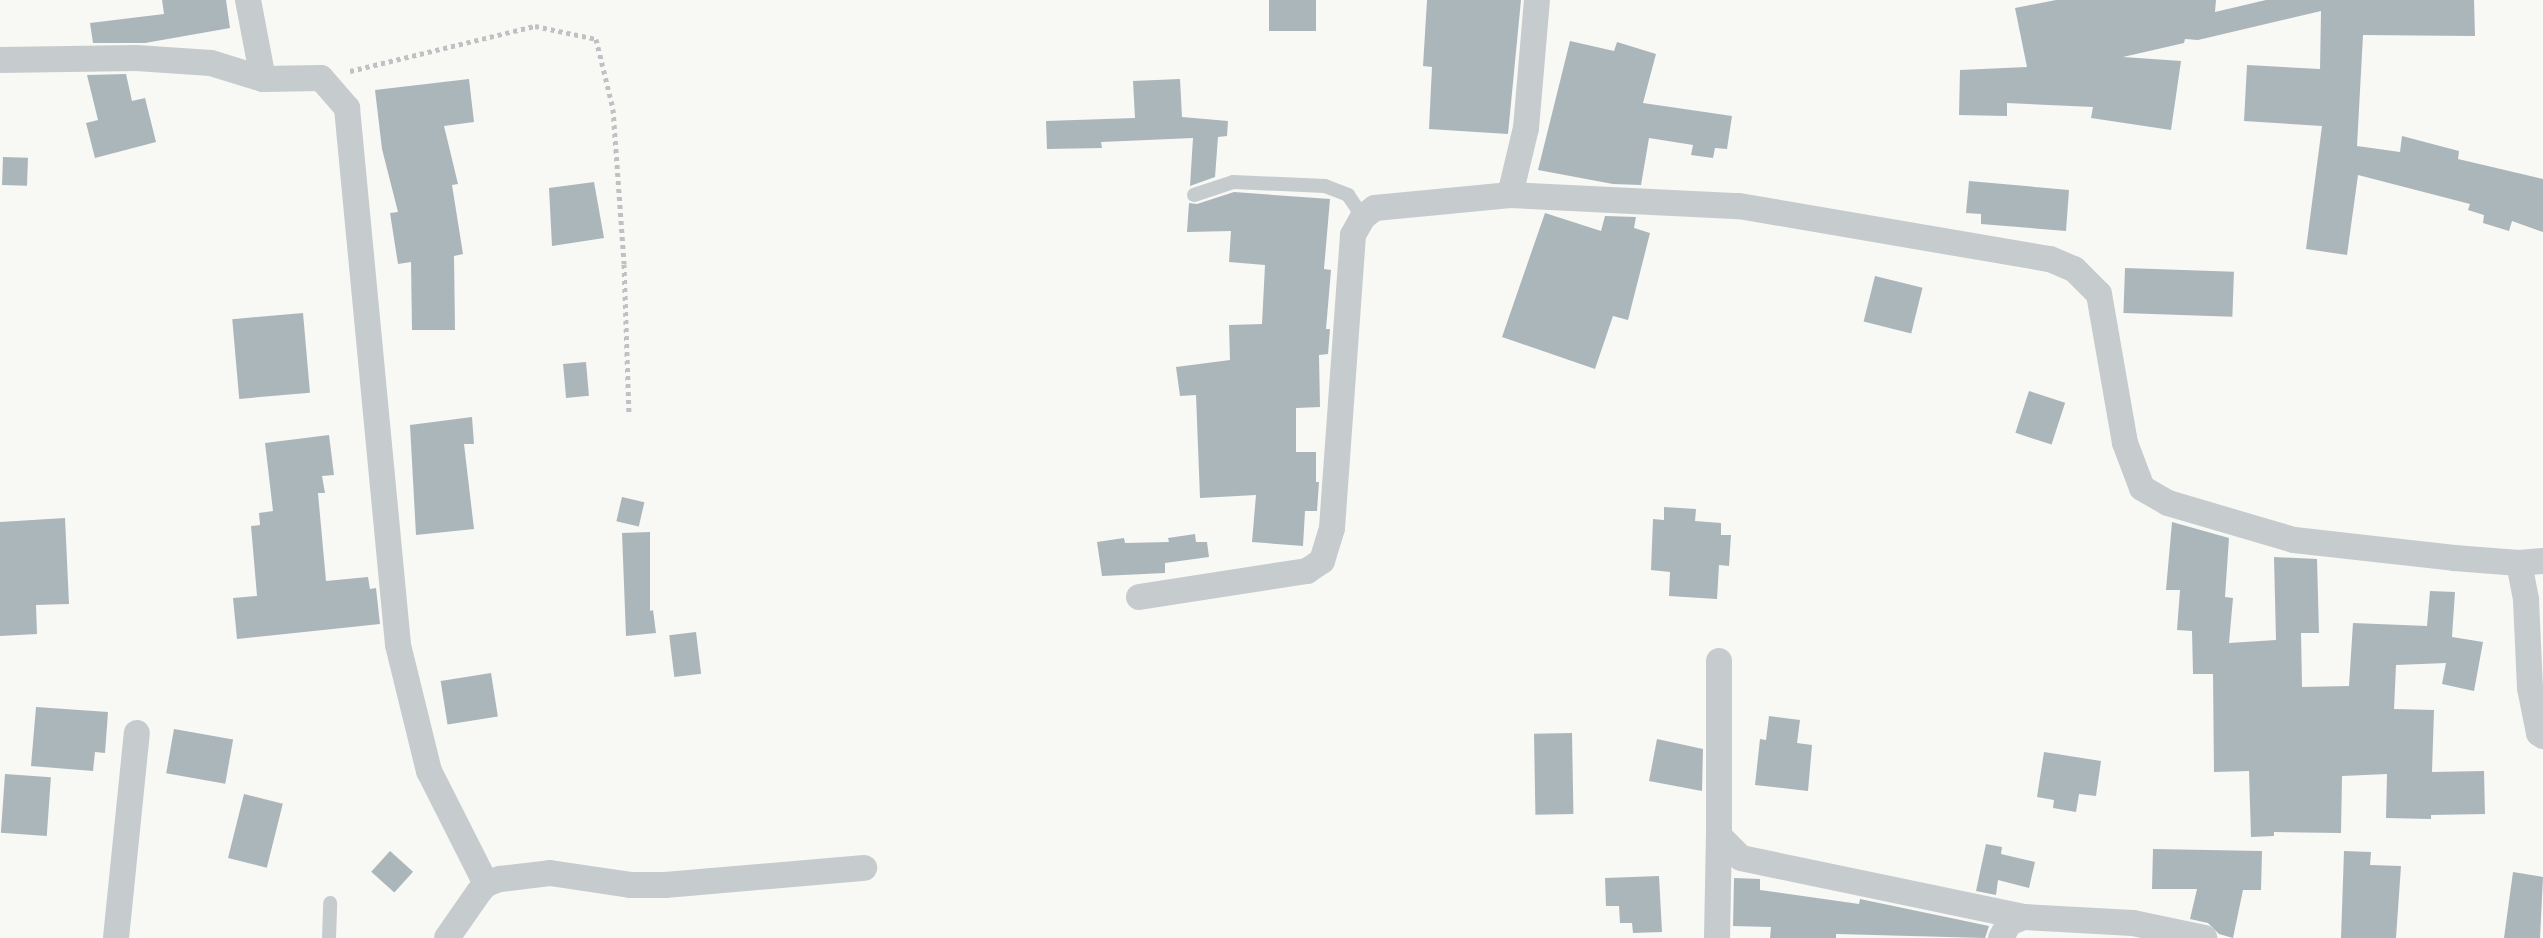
<!DOCTYPE html>
<html>
<head>
<meta charset="utf-8">
<style>
  body { margin:0 }
  #map { position:relative; width:2543px; height:938px; overflow:hidden; background:#f8f8f5; font-family:"Exo 2",sans-serif }
  div>[style] { position:absolute }
  .building>* { inset:0; background:#abb6bb; transform-origin:0 0 }
  .path>* { height:5px; margin-top:-2.5px; transform-origin:0; background:repeating-linear-gradient(90deg,#bfc2c4 0 4px,transparent 0 8px) }
  .lane>* { height:14px; margin:-7px; padding:0 7px; transform-origin:7px; border-radius:7px; background:#c6cbce }
  .street>* { height:26px; margin:-13px; padding:0 13px; transform-origin:13px; border-radius:13px; background:#c6cbce }
  span { translate:-50% -50%; white-space:nowrap; text-align:center; line-height:1.15; -webkit-text-stroke:8px #fff; paint-order:stroke }
</style>
</head>
<body>
<div id="map">
  <div class="building">
    <i style="clip-path:polygon(162px 0,226px 0,230px 28px,145px 43px,93px 43px,90px 23px,164px 14px)"></i>
    <i style="left:1269px;top:0;width:47px;height:31px"></i>
    <i style="clip-path:polygon(1427px 0,1521px 0,1508px 134px,1429px 129px,1432px 67px,1423px 66px)"></i>
    <i style="clip-path:polygon(2056px 0,2216px 0,2215px 12px,2266px 0,2474px 0,2475px 36px,2363px 35px,2357px 146px,2400px 152px,2402px 136px,2459px 151px,2458px 159px,2543px 179px,2543px 232px,2512px 221px,2509px 231px,2483px 223px,2484px 215px,2468px 210px,2470px 204px,2358px 175px,2347px 255px,2306px 249px,2322px 126px,2244px 121px,2247px 65px,2320px 69px,2321px 11px,2198px 40px,2185px 39px,2184px 43px,2123px 57px,2181px 61px,2171px 130px,2091px 118px,2093px 107px,2007px 103px,2007px 116px,1959px 115px,1960px 70px,2027px 67px,2015px 8px)"></i>
    <i style="clip-path:polygon(1570px 41px,1614px 51px,1617px 42px,1656px 54px,1643px 103px,1732px 116px,1727px 149px,1715px 148px,1713px 158px,1691px 155px,1693px 145px,1649px 138px,1641px 185px,1613px 184px,1538px 170px)"></i>
    <i style="clip-path:polygon(126px 74px,132px 101px,145px 98px,156px 142px,95px 158px,86px 123px,98px 120px,87px 75px)"></i>
    <i style="clip-path:polygon(469px 79px,474px 122px,444px 126px,458px 184px,452px 185px,463px 254px,454px 256px,455px 330px,412px 330px,411px 262px,398px 264px,390px 213px,398px 212px,382px 149px,375px 90px)"></i>
    <i style="clip-path:polygon(1180px 79px,1182px 117px,1228px 121px,1227px 136px,1218px 137px,1215px 177px,1190px 186px,1193px 138px,1101px 142px,1102px 148px,1047px 149px,1046px 121px,1135px 118px,1133px 81px)"></i>
    <i style="left:3px;top:157px;width:25px;height:28px;rotate:2deg"></i>
    <i style="clip-path:polygon(1969px 181px,2069px 190px,2066px 231px,1981px 224px,1981px 214px,1966px 213px)"></i>
    <i style="clip-path:polygon(594px 182px,604px 238px,552px 246px,549px 188px)"></i>
    <i style="clip-path:polygon(1234px 192px,1330px 199px,1324px 269px,1331px 270px,1326px 329px,1330px 329px,1328px 354px,1319px 355px,1320px 407px,1296px 408px,1296px 452px,1316px 452px,1316px 482px,1319px 482px,1317px 511px,1305px 511px,1303px 546px,1252px 542px,1256px 495px,1200px 498px,1196px 395px,1180px 396px,1176px 367px,1230px 360px,1229px 325px,1262px 324px,1265px 265px,1229px 262px,1231px 231px,1187px 232px,1189px 203px,1197px 204px)"></i>
    <i style="clip-path:polygon(1545px 213px,1601px 231px,1605px 216px,1636px 217px,1634px 228px,1650px 233px,1628px 320px,1613px 316px,1595px 369px,1502px 337px)"></i>
    <i style="left:2125px;top:268px;width:109px;height:45px;rotate:2deg"></i>
    <i style="left:1875px;top:276px;width:49px;height:47px;rotate:14deg"></i>
    <i style="left:303px;top:313px;width:80px;height:71px;rotate:85deg"></i>
    <i style="left:586px;top:362px;width:34px;height:23px;rotate:85deg"></i>
    <i style="left:2029px;top:391px;width:38px;height:44px;rotate:18deg"></i>
    <i style="clip-path:polygon(472px 417px,474px 444px,464px 444px,474px 529px,416px 535px,410px 425px)"></i>
    <i style="clip-path:polygon(329px 435px,334px 475px,322px 476px,325px 493px,318px 493px,326px 581px,368px 577px,370px 589px,376px 588px,380px 624px,237px 639px,233px 598px,257px 596px,251px 526px,260px 525px,259px 513px,273px 511px,265px 443px)"></i>
    <i style="left:622px;top:497px;width:23px;height:25px;rotate:13deg"></i>
    <i style="clip-path:polygon(1664px 507px,1696px 509px,1695px 521px,1721px 523px,1721px 535px,1731px 535px,1729px 566px,1719px 565px,1717px 599px,1669px 596px,1670px 572px,1651px 570px,1653px 519px,1664px 520px)"></i>
    <i style="clip-path:polygon(65px 518px,69px 604px,36px 605px,37px 634px,0 636px,0 522px)"></i>
    <i style="clip-path:polygon(2172px 522px,2229px 538px,2225px 597px,2233px 598px,2229px 643px,2276px 640px,2274px 557px,2317px 559px,2319px 633px,2301px 633px,2302px 687px,2349px 686px,2353px 623px,2427px 626px,2430px 591px,2455px 592px,2452px 637px,2483px 642px,2474px 691px,2442px 684px,2446px 663px,2396px 665px,2394px 709px,2434px 710px,2432px 772px,2484px 771px,2485px 814px,2431px 815px,2431px 819px,2386px 818px,2387px 774px,2342px 776px,2341px 833px,2274px 832px,2274px 836px,2251px 837px,2249px 771px,2214px 772px,2213px 674px,2193px 674px,2192px 631px,2177px 630px,2180px 590px,2166px 590px)"></i>
    <i style="clip-path:polygon(650px 532px,650px 611px,653px 610px,656px 633px,626px 636px,622px 533px)"></i>
    <i style="clip-path:polygon(1195px 534px,1196px 542px,1207px 542px,1209px 557px,1165px 563px,1165px 573px,1102px 576px,1097px 542px,1124px 538px,1125px 543px,1169px 542px,1168px 538px)"></i>
    <i style="left:696px;top:632px;width:42px;height:27px;rotate:83deg"></i>
    <i style="left:491px;top:673px;width:44px;height:51px;rotate:81deg"></i>
    <i style="clip-path:polygon(36px 707px,108px 712px,105px 753px,95px 752px,93px 771px,31px 766px)"></i>
    <i style="clip-path:polygon(1769px 716px,1800px 720px,1797px 743px,1812px 745px,1808px 791px,1755px 785px,1760px 739px,1766px 740px)"></i>
    <i style="left:174px;top:729px;width:60px;height:45px;rotate:10deg"></i>
    <i style="left:1572px;top:733px;width:81px;height:38px;rotate:89deg"></i>
    <i style="clip-path:polygon(1657px 739px,1703px 749px,1702px 791px,1649px 781px)"></i>
    <i style="clip-path:polygon(2044px 752px,2101px 761px,2096px 796px,2079px 794px,2076px 812px,2053px 808px,2054px 800px,2037px 797px)"></i>
    <i style="left:5px;top:774px;width:46px;height:59px;rotate:4deg"></i>
    <i style="left:244px;top:794px;width:40px;height:66px;rotate:14deg"></i>
    <i style="clip-path:polygon(1986px 844px,2002px 847px,2001px 854px,2035px 862px,2029px 888px,1998px 880px,1996px 895px,1976px 891px)"></i>
    <i style="clip-path:polygon(2153px 849px,2262px 851px,2261px 890px,2243px 890px,2233px 938px,2219px 934px,2208px 923px,2190px 919px,2197px 889px,2152px 889px)"></i>
    <i style="left:390px;top:851px;width:31px;height:28px;rotate:42deg"></i>
    <i style="clip-path:polygon(2344px 851px,2371px 852px,2370px 865px,2401px 866px,2396px 938px,2341px 938px)"></i>
    <i style="clip-path:polygon(2513px 872px,2543px 877px,2540px 938px,2504px 938px)"></i>
    <i style="clip-path:polygon(1659px 876px,1662px 932px,1633px 933px,1632px 923px,1620px 923px,1619px 906px,1606px 906px,1605px 878px)"></i>
    <i style="clip-path:polygon(1734px 878px,1760px 879px,1760px 890px,1859px 904px,1860px 899px,1989px 926px,1985px 938px,1836px 934px,1836px 938px,1770px 938px,1771px 927px,1733px 926px)"></i>
  </div>
  <div class="path">
    <i style="left:350px;top:71px;width:190px;rotate:-13.7deg"></i>
    <i style="left:535px;top:26px;width:62px;rotate:12deg"></i>
    <i style="left:596px;top:39px;width:72px;rotate:76.3deg"></i>
    <i style="left:613px;top:109px;width:155px;rotate:85.9deg"></i>
    <i style="left:624px;top:264px;width:151px;rotate:88.1deg"></i>
  </div>
  <div class="lane">
    <i style="left:1194px;top:195px;width:41px;rotate:-18.4deg"></i>
    <i style="left:1233px;top:182px;width:92px;rotate:2.5deg"></i>
    <i style="left:1325px;top:186px;width:25px;rotate:21deg"></i>
    <i style="left:1348px;top:195px;width:27px;rotate:56deg"></i>
    <i style="left:329px;top:938px;width:35px;rotate:-88deg"></i>
  </div>
  <div class="street">
    <i style="left:248px;top:0;width:80px;rotate:79.2deg"></i>
    <i style="left:0;top:60px;width:136px;rotate:-0.8deg"></i>
    <i style="left:136px;top:58px;width:75px;rotate:3.8deg"></i>
    <i style="left:211px;top:63px;width:54px;rotate:17.1deg"></i>
    <i style="left:263px;top:79px;width:58px;rotate:-1deg"></i>
    <i style="left:321px;top:78px;width:40px;rotate:49deg"></i>
    <i style="left:347px;top:108px;width:539px;rotate:84.57deg"></i>
    <i style="left:398px;top:645px;width:130px;rotate:76.2deg"></i>
    <i style="left:429px;top:771px;width:127px;rotate:63.2deg"></i>
    <i style="left:1510px;top:195px;width:69px;rotate:-76.6deg"></i>
    <i style="left:1526px;top:128px;width:128px;rotate:-85.1deg"></i>
    <i style="left:2519px;top:563px;width:38px;rotate:79deg"></i>
    <i style="left:2526px;top:600px;width:88px;rotate:87.4deg"></i>
    <i style="left:2530px;top:688px;width:46px;rotate:78.7deg"></i>
    <i style="left:2539px;top:733px;width:5px;rotate:37deg"></i>
    <i style="left:1139px;top:597px;width:170px;rotate:-8.8deg"></i>
    <i style="left:1307px;top:571px;width:18px;rotate:-34deg"></i>
    <i style="left:1322px;top:561px;width:34px;rotate:-73deg"></i>
    <i style="left:1332px;top:528px;width:294px;rotate:-85.9deg"></i>
    <i style="left:1353px;top:235px;width:21px;rotate:-61deg"></i>
    <i style="left:1363px;top:217px;width:15px;rotate:-37deg"></i>
    <i style="left:1375px;top:208px;width:136px;rotate:-5.5deg"></i>
    <i style="left:1510px;top:195px;width:229px;rotate:2.8deg"></i>
    <i style="left:1739px;top:206px;width:315px;rotate:9.7deg"></i>
    <i style="left:2050px;top:259px;width:26px;rotate:23deg"></i>
    <i style="left:2074px;top:269px;width:35px;rotate:45deg"></i>
    <i style="left:2099px;top:294px;width:151px;rotate:80.1deg"></i>
    <i style="left:2125px;top:443px;width:48px;rotate:69.3deg"></i>
    <i style="left:2142px;top:488px;width:30px;rotate:30deg"></i>
    <i style="left:2168px;top:503px;width:131px;rotate:16.4deg"></i>
    <i style="left:2294px;top:540px;width:161px;rotate:6.4deg"></i>
    <i style="left:2454px;top:558px;width:65px;rotate:4.4deg"></i>
    <i style="left:2519px;top:563px;width:24px;rotate:-5deg"></i>
    <i style="left:1719px;top:661px;width:175px;rotate:90deg"></i>
    <i style="left:1719px;top:836px;width:31px;rotate:45deg"></i>
    <i style="left:1741px;top:858px;width:289px;rotate:11.8deg"></i>
    <i style="left:116px;top:938px;width:206px;rotate:-84.2deg"></i>
    <i style="left:447px;top:938px;width:56px;rotate:-55.2deg"></i>
    <i style="left:479px;top:892px;width:11px;rotate:-49deg"></i>
    <i style="left:486px;top:884px;width:15px;rotate:-20deg"></i>
    <i style="left:500px;top:879px;width:50px;rotate:-6.8deg"></i>
    <i style="left:550px;top:873px;width:81px;rotate:8.5deg"></i>
    <i style="left:630px;top:885px;width:35px"></i>
    <i style="left:665px;top:885px;width:200px;rotate:-4.9deg"></i>
    <i style="left:1717px;top:938px;width:102px;rotate:-88.9deg"></i>
    <i style="left:2001px;top:938px;width:17px;rotate:-62deg"></i>
    <i style="left:2009px;top:923px;width:16px;rotate:-22deg"></i>
    <i style="left:2024px;top:917px;width:109px;rotate:3.2deg"></i>
    <i style="left:2133px;top:923px;width:73px;rotate:11.9deg"></i>
  </div>
</div>
</body>
</html>
